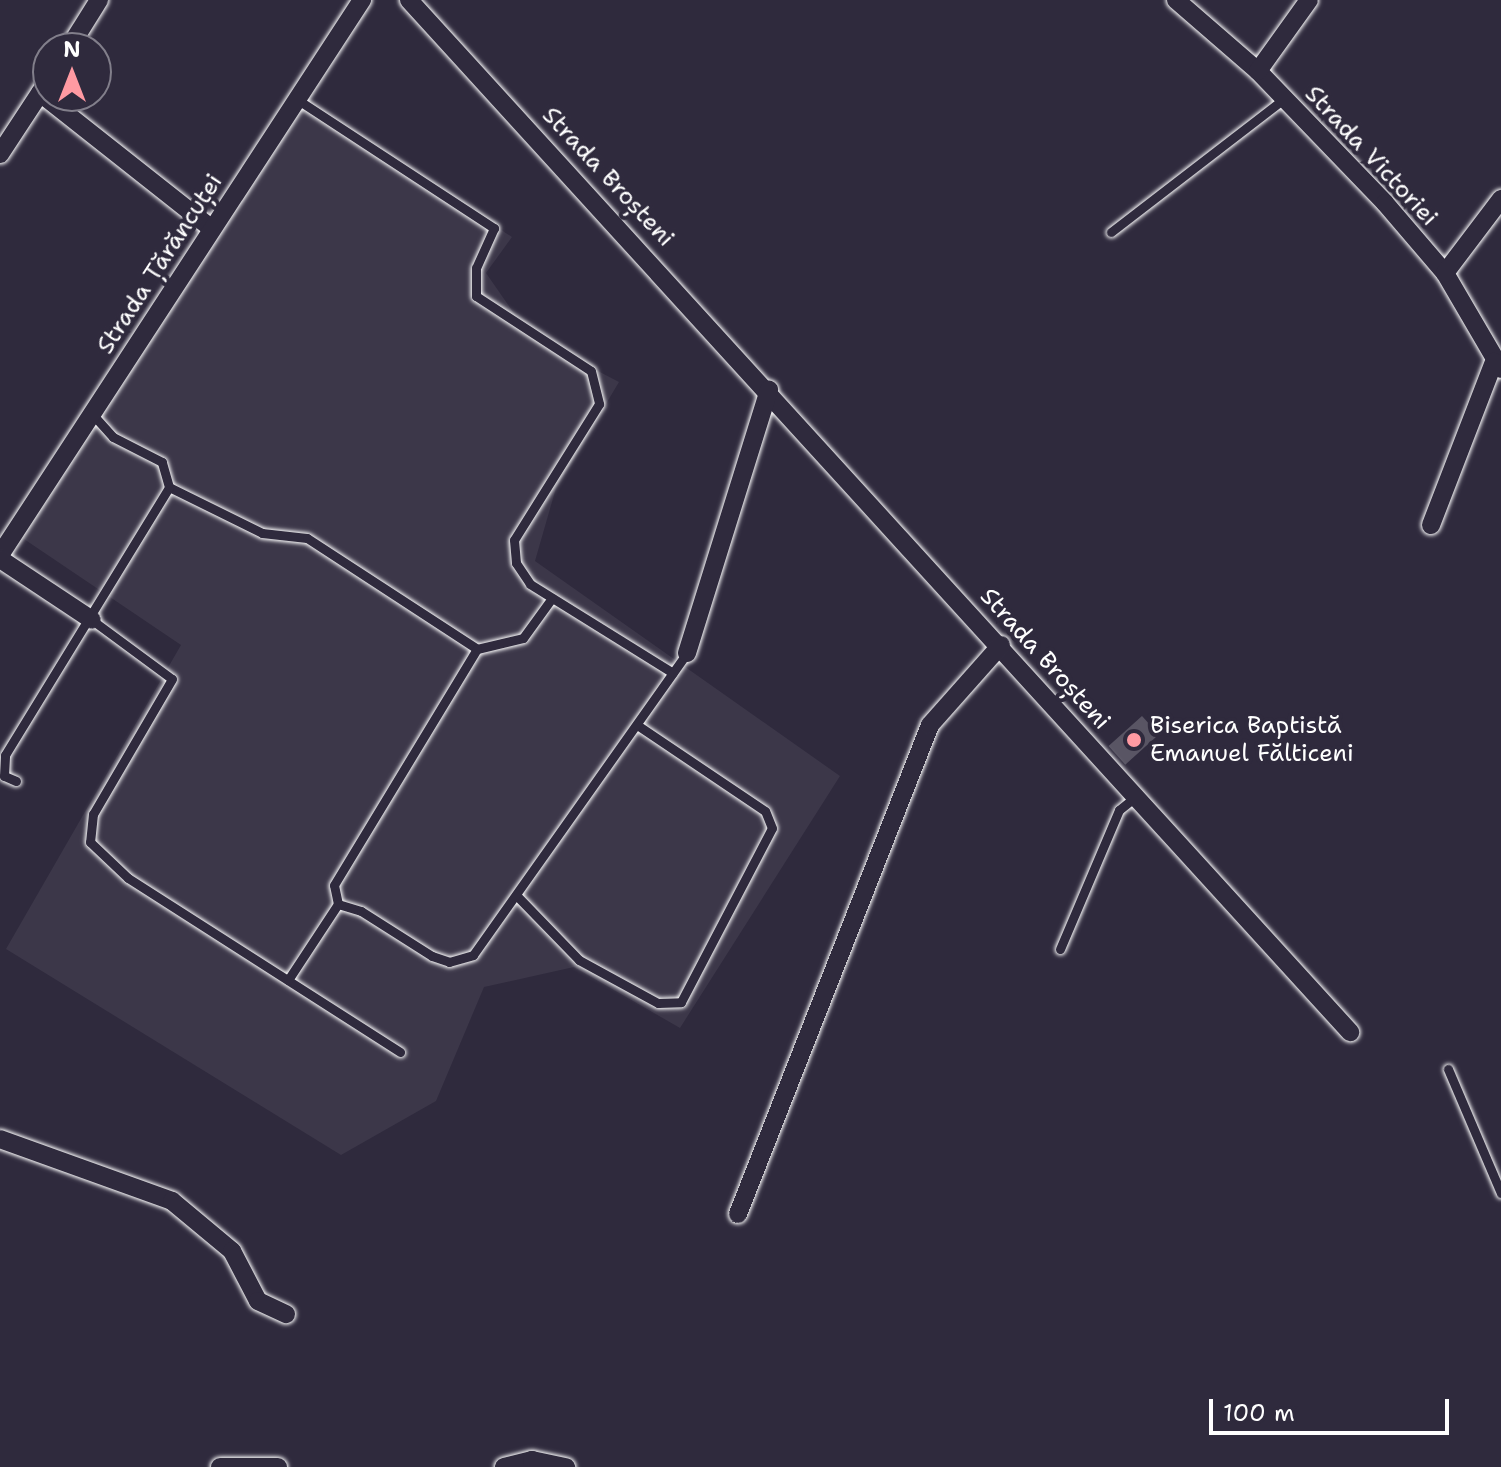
<!DOCTYPE html>
<html>
<head>
<meta charset="utf-8">
<style>
  body { margin:0 }
  #map { position:relative; width:1501px; height:1467px; overflow:hidden; background:#2f2a3d; font-family:"Shantell Sans",sans-serif }
  div>[style] { position:absolute }
  .built>* { inset:0; background:#3c3749 }
  .building>* { inset:0; background:#595564; transform-origin:0 0 }
  .roads { filter:drop-shadow(0 0 2px #fff) drop-shadow(0 0 2px #fff) }
  .service>* { height:9px; margin:-4.5px; padding:0 4.5px; transform-origin:4.5px; border-radius:4.5px; background:#2f2a3d }
  .minor>* { height:18px; margin:-9px; padding:0 9px; transform-origin:9px; border-radius:9px; background:#2f2a3d }
  .dots>* { width:22px; height:22px; translate:-50% -50%; box-sizing:border-box; border:4px solid #2f2a3d; border-radius:50% }
  span { translate:-50% -50%; white-space:nowrap; text-align:center; line-height:1.15; -webkit-text-stroke:8px #2f2a3d; paint-order:stroke }
  .street-label { font-size:24px; color:#fff }
  .poi-label { font-size:24px; color:#fff }
  .left { translate:0 -50%; text-align:left }
  .north { position:absolute; left:32px; top:32px; width:80px; height:80px; box-sizing:border-box; background:#2f2a3d; border:2px solid #827f8b; border-radius:50%; rotate:0deg; font-size:22px; font-weight:700; line-height:32px; text-align:center; color:#fff }
  .north::after { content:''; display:block; margin:auto; width:28px; height:36px; background:#ff9aa2; clip-path:polygon(50% 0,100% 100%,50% 72%,0 100%) }
  .scale { position:absolute; left:1209px; top:1399px; width:240px; height:36px; box-sizing:border-box; border:4px solid #fff; border-top:0; padding-left:10px; font-size:24px; line-height:28px; white-space:nowrap; color:#fff; -webkit-text-stroke:6px #2f2a3d; paint-order:stroke }
</style>
</head>
<body>
<div id="map">
  <div class="built">
    <i style="clip-path:polygon(301px 98px,512px 237px,486px 273px,529px 335px,619px 382px,556px 488px,535px 561px,840px 776px,680px 1028px,574px 967px,484px 987px,436px 1101px,341px 1155px,6px 949px,181px 645px,18px 535px)"></i>
  </div>
  <div class="building">
    <i style="left:1142px;top:716px;width:25px;height:45px;rotate:48deg"></i>
  </div>
  <div class="roads">
    <div class="service">
      <i style="left:295px;top:98px;width:238px;rotate:33.2deg"></i>
      <i style="left:494px;top:228px;width:44px;rotate:114.2deg"></i>
      <i style="left:476px;top:268px;width:28px;rotate:90deg"></i>
      <i style="left:476px;top:296px;width:137px;rotate:33.1deg"></i>
      <i style="left:591px;top:371px;width:34px;rotate:76deg"></i>
      <i style="left:599px;top:404px;width:160px;rotate:122deg"></i>
      <i style="left:514px;top:540px;width:23px;rotate:85deg"></i>
      <i style="left:516px;top:563px;width:25px;rotate:56deg"></i>
      <i style="left:530px;top:584px;width:168px;rotate:31.9deg"></i>
      <i style="left:1111px;top:232px;width:220px;rotate:-37.6deg"></i>
      <i style="left:169px;top:487px;width:104px;rotate:26.3deg"></i>
      <i style="left:262px;top:533px;width:45px;rotate:6.3deg"></i>
      <i style="left:307px;top:538px;width:203px;rotate:33.1deg"></i>
      <i style="left:477px;top:649px;width:47px;rotate:-13.4deg"></i>
      <i style="left:523px;top:638px;width:49px;rotate:-54.1deg"></i>
      <i style="left:92px;top:620px;width:99px;rotate:36.4deg"></i>
      <i style="left:172px;top:679px;width:156px;rotate:120.3deg"></i>
      <i style="left:93px;top:814px;width:28px;rotate:96deg"></i>
      <i style="left:90px;top:842px;width:52px;rotate:43.5deg"></i>
      <i style="left:128px;top:878px;width:323px;rotate:32.6deg"></i>
      <i style="left:16px;top:781px;width:13px;rotate:-157deg"></i>
      <i style="left:4px;top:776px;width:21px;rotate:-87deg"></i>
      <i style="left:5px;top:755px;width:314px;rotate:-58.5deg"></i>
      <i style="left:169px;top:487px;width:26px;rotate:-106deg"></i>
      <i style="left:162px;top:462px;width:55px;rotate:-153deg"></i>
      <i style="left:113px;top:437px;width:31px;rotate:-132deg"></i>
      <i style="left:517px;top:896px;width:89px;rotate:45.9deg"></i>
      <i style="left:579px;top:960px;width:90px;rotate:28.6deg"></i>
      <i style="left:658px;top:1003px;width:23px;rotate:-2deg"></i>
      <i style="left:681px;top:1002px;width:196px;rotate:-62.4deg"></i>
      <i style="left:772px;top:828px;width:18px;rotate:-112deg"></i>
      <i style="left:765px;top:811px;width:154px;rotate:-146.1deg"></i>
      <i style="left:338px;top:904px;width:19px;rotate:-102deg"></i>
      <i style="left:334px;top:885px;width:276px;rotate:-58.8deg"></i>
      <i style="left:1060px;top:949px;width:151px;rotate:-67deg"></i>
      <i style="left:1119px;top:810px;width:22px;rotate:-39deg"></i>
      <i style="left:288px;top:980px;width:91px;rotate:-56.7deg"></i>
      <i style="left:338px;top:904px;width:24px;rotate:17deg"></i>
      <i style="left:361px;top:911px;width:84px;rotate:32.4deg"></i>
      <i style="left:432px;top:956px;width:18px;rotate:19deg"></i>
      <i style="left:449px;top:962px;width:25px;rotate:-16deg"></i>
      <i style="left:473px;top:955px;width:370px;rotate:-54.7deg"></i>
      <i style="left:1448px;top:1069px;width:135px;rotate:66.9deg"></i>
    </div>
    <div class="minor">
      <i style="left:409px;top:0;width:1397px;rotate:47.64deg"></i>
      <i style="left:1176px;top:0;width:108px;rotate:40.9deg"></i>
      <i style="left:1258px;top:71px;width:183px;rotate:46.1deg"></i>
      <i style="left:1385px;top:203px;width:92px;rotate:49.4deg"></i>
      <i style="left:1445px;top:273px;width:111px;rotate:59.7deg"></i>
      <i style="left:69px;top:48px;width:57px;rotate:-58deg"></i>
      <i style="left:1258px;top:71px;width:87px;rotate:-54.3deg"></i>
      <i style="left:40px;top:93px;width:219px;rotate:38.3deg"></i>
      <i style="left:0;top:154px;width:87px;rotate:-56.7deg"></i>
      <i style="left:1445px;top:273px;width:93px;rotate:-52.9deg"></i>
      <i style="left:1431px;top:525px;width:175px;rotate:-68.9deg"></i>
      <i style="left:0;top:555px;width:663px;rotate:-56.89deg"></i>
      <i style="left:0;top:559px;width:110px;rotate:33.5deg"></i>
      <i style="left:687px;top:653px;width:276px;rotate:-72.7deg"></i>
      <i style="left:0;top:1139px;width:183px;rotate:19.8deg"></i>
      <i style="left:172px;top:1201px;width:78px;rotate:39.8deg"></i>
      <i style="left:232px;top:1251px;width:56px;rotate:62.5deg"></i>
      <i style="left:258px;top:1301px;width:31px;rotate:25deg"></i>
      <i style="left:738px;top:1214px;width:525px;rotate:-68.56deg"></i>
      <i style="left:930px;top:725px;width:107px;rotate:-48.4deg"></i>
      <i style="left:220px;top:1467px;width:58px"></i>
      <i style="left:504px;top:1467px;width:29px;rotate:-14deg"></i>
      <i style="left:532px;top:1460px;width:35px;rotate:12deg"></i>
    </div>
  </div>
  <div class="dots">
    <i style="left:1134px;top:740px;background:#ff9aa2"></i>
  </div>
  <div class="street-label">
    <span style="left:1371px;top:156px;rotate:47deg">Strada Victoriei</span>
    <span style="left:608px;top:177px;rotate:47deg">Strada Broșteni</span>
    <span style="left:160px;top:264px;rotate:-57deg">Strada Țărăncuței</span>
    <span style="left:1045px;top:659px;rotate:48deg">Strada Broșteni</span>
  </div>
  <div class="poi-label">
    <span class="left" style="left:1150px;top:740px">Biserica Baptistă<br>Emanuel Fălticeni</span>
  </div>
  <div class="north">N</div>
  <div class="scale">100 m</div>
</div>
</body>
</html>
